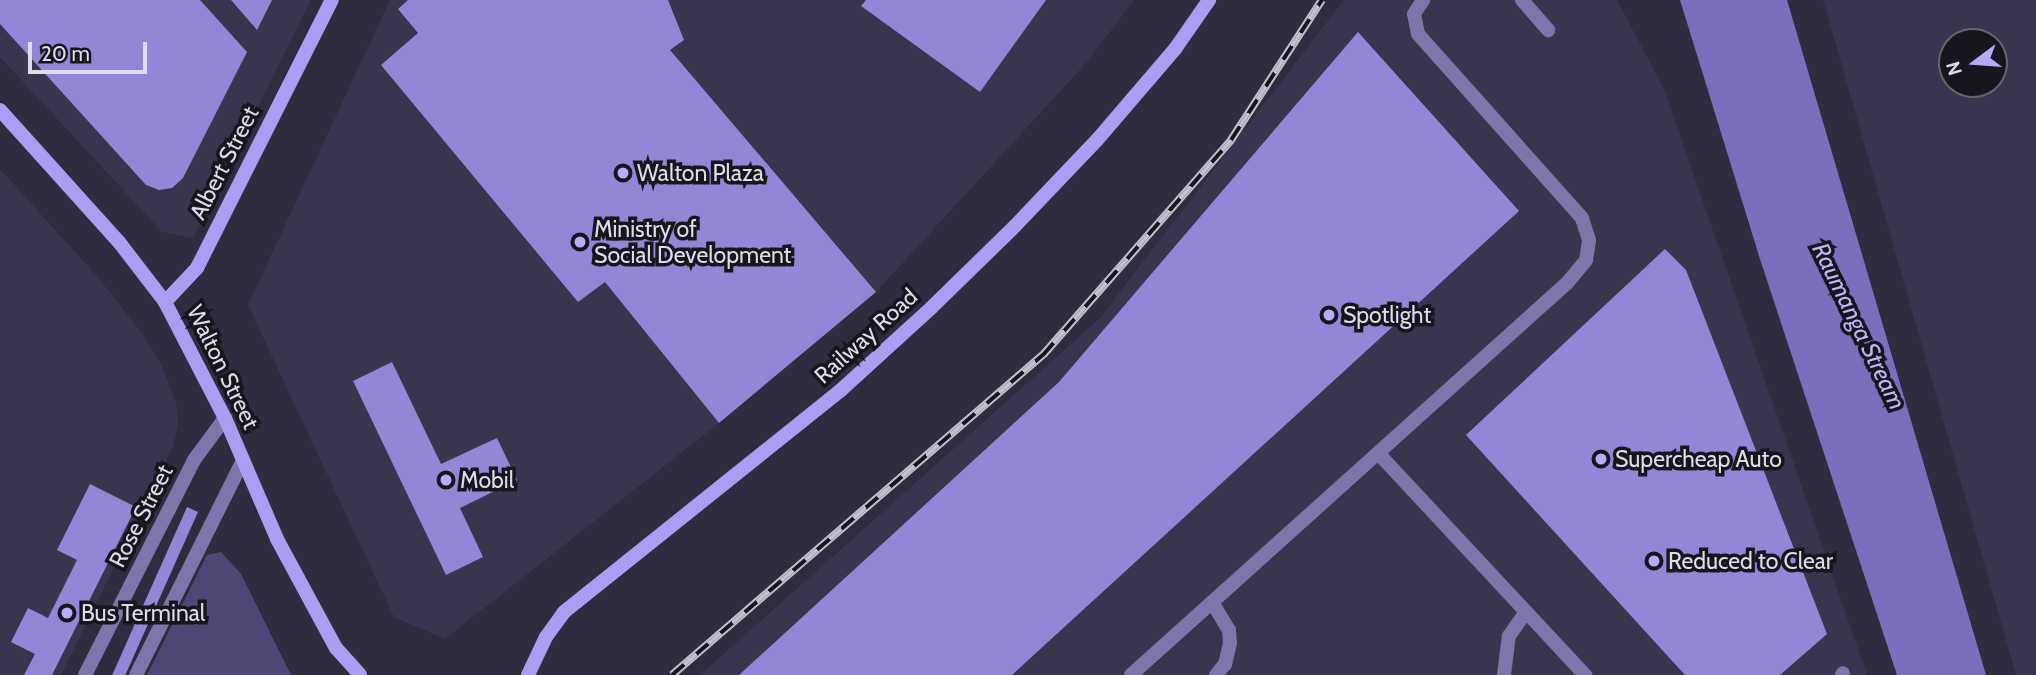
<!DOCTYPE html>
<html>
<head>
<meta charset="utf-8">
<style>
  body { margin:0 }
  #map { position:relative; width:2036px; height:675px; overflow:hidden; background:#2e2c3f; font-family:Cabin,sans-serif }
  div>[style] { position:absolute }
  .built>* { inset:0; background:#38354e }
  .green>* { inset:0; background:#4f4877 }
  .water>* { inset:0; background:#7b6ebc }
  .building>* { inset:0; background:#9286d6; transform-origin:0 0 }
  .lane>* { height:14px; margin:-7px; padding:0 7px; transform-origin:7px; border-radius:7px; background:#7d76ab }
  .street>* { height:14px; margin:-7px; padding:0 7px; transform-origin:7px; border-radius:7px; background:#7d76ab }
  .secondary>* { height:14px; margin:-7px; padding:0 7px; transform-origin:7px; border-radius:7px; background:#aa9ef3 }
  .rail>* { height:8px; margin-top:-4px; transform-origin:0; background:repeating-linear-gradient(90deg,#17161e 0 16px,#c2c0cd 0 32px); box-sizing:border-box; border-block:2px solid #c2c0cd }
  .dots>* { width:19px; height:19px; translate:-50% -50%; box-sizing:border-box; border:4px solid #17161e; border-radius:50% }
  span { translate:-50% -50%; white-space:nowrap; text-align:center; line-height:1.15; -webkit-text-stroke:7px #17161e; paint-order:stroke }
  .street-label { font-size:23px; color:#dddce8 }
  .poi-label { font-size:23px; color:#dddce8 }
  .left { translate:0 -50%; text-align:left }
  .water-label { font-size:24px; color:#beb6f5; font-style:italic }
  .north { position:absolute; left:1938px; top:28px; width:70px; height:70px; box-sizing:border-box; background:#17161e; border:2px solid #66656f; border-radius:50%; rotate:254deg; font-size:19px; font-weight:700; line-height:28px; text-align:center; color:#dddce8 }
  .north::after { content:''; display:block; margin:auto; width:24px; height:32px; background:#b6acf8; clip-path:polygon(50% 0,100% 100%,50% 72%,0 100%) }
  .scale { position:absolute; left:28px; top:42px; width:119px; height:32px; box-sizing:border-box; border:4px solid #dddce8; border-top:0; padding-left:9px; font-size:21px; line-height:24px; white-space:nowrap; color:#dddce8; -webkit-text-stroke:5px #17161e; paint-order:stroke }
</style>
</head>
<body>
<div id="map">
  <div class="built">
    <i style="clip-path:polygon(0 0,311px 0,193px 238px,162px 232px,0 57px)"></i>
    <i style="clip-path:polygon(390px 0,1134px 0,1088px 61px,876px 292px,719px 423px,445px 639px,394px 617px,248px 305px)"></i>
    <i style="clip-path:polygon(1344px 0,1617px 0,1664px 89px,1867px 675px,700px 675px,1099px 319px)"></i>
    <i style="clip-path:polygon(evenodd,1823px 0,2036px 0,2036px 675px,2016px 675px,1823px 0,1952px 42px,1994px 42px,1994px 84px,1952px 84px,1952px 42px)"></i>
    <i style="clip-path:polygon(0 169px,97px 276px,142px 333px,162px 366px,176px 403px,178px 424px,173px 447px,61px 675px,0 675px)"></i>
  </div>
  <div class="green">
    <i style="clip-path:polygon(221px 552px,241px 574px,291px 675px,147px 675px,207px 555px)"></i>
  </div>
  <div class="water">
    <i style="clip-path:polygon(1680px 0,1787px 0,1986px 675px,1897px 675px,1760px 259px)"></i>
  </div>
  <div class="building">
    <i style="clip-path:polygon(0 0,200px 0,247px 52px,183px 178px,172px 188px,159px 190px,146px 185px,0 24px)"></i>
    <i style="clip-path:polygon(231px 0,272px 0,257px 30px)"></i>
    <i style="clip-path:polygon(408px 0,668px 0,684px 40px,670px 50px,876px 292px,719px 423px,605px 282px,578px 302px,381px 65px,418px 33px,398px 9px)"></i>
    <i style="clip-path:polygon(866px 0,1046px 0,980px 92px,861px 6px)"></i>
    <i style="clip-path:polygon(1358px 32px,1519px 211px,1012px 675px,739px 675px,1059px 382px)"></i>
    <i style="clip-path:polygon(1665px 249px,1686px 270px,1827px 634px,1780px 675px,1685px 675px,1466px 435px)"></i>
    <i style="clip-path:polygon(392px 362px,441px 464px,497px 438px,517px 480px,460px 508px,483px 557px,446px 575px,353px 381px)"></i>
    <i style="clip-path:polygon(90px 484px,136px 507px,52px 675px,24px 675px,35px 654px,11px 642px,28px 608px,48px 618px,77px 560px,57px 550px)"></i>
    <i style="left:187px;top:507px;width:12px;height:187px;rotate:24deg"></i>
  </div>
  <div class="lane">
    <i style="left:1522px;top:0;width:40px;rotate:49deg"></i>
    <i style="left:1378px;top:453px;width:304px;rotate:47deg"></i>
    <i style="left:1212px;top:602px;width:33px;rotate:59deg"></i>
    <i style="left:1229px;top:630px;width:13px;rotate:86deg"></i>
    <i style="left:1230px;top:643px;width:22px;rotate:103deg"></i>
    <i style="left:1225px;top:664px;width:14px;rotate:129deg"></i>
    <i style="left:1131px;top:675px;width:586px;rotate:-41.96deg"></i>
    <i style="left:1567px;top:283px;width:30px;rotate:-50deg"></i>
    <i style="left:1586px;top:260px;width:20px;rotate:-81deg"></i>
    <i style="left:1589px;top:240px;width:23px;rotate:-108deg"></i>
    <i style="left:1582px;top:218px;width:246px;rotate:-131.7deg"></i>
    <i style="left:1418px;top:34px;width:20px;rotate:-101deg"></i>
    <i style="left:1414px;top:14px;width:17px;rotate:-57deg"></i>
    <i style="left:1504px;top:675px;width:39px;rotate:-83deg"></i>
    <i style="left:1509px;top:636px;width:29px;rotate:-55deg"></i>
    <i style="left:1842px;top:675px;width:2px;rotate:-63deg"></i>
  </div>
  <div class="street">
    <i style="left:85px;top:675px;width:241px;rotate:-63.1deg"></i>
    <i style="left:194px;top:460px;width:52px;rotate:-53.6deg"></i>
    <i style="left:136px;top:675px;width:240px;rotate:-63.5deg"></i>
  </div>
  <div class="secondary">
    <i style="left:0;top:110px;width:178px;rotate:48deg"></i>
    <i style="left:119px;top:242px;width:76px;rotate:52.5deg"></i>
    <i style="left:165px;top:302px;width:131px;rotate:62.7deg"></i>
    <i style="left:225px;top:418px;width:132px;rotate:66.7deg"></i>
    <i style="left:277px;top:539px;width:124px;rotate:61.6deg"></i>
    <i style="left:336px;top:648px;width:36px;rotate:48deg"></i>
    <i style="left:165px;top:302px;width:47px;rotate:-46.7deg"></i>
    <i style="left:197px;top:268px;width:300px;rotate:-63.3deg"></i>
    <i style="left:528px;top:675px;width:42px;rotate:-64.7deg"></i>
    <i style="left:546px;top:637px;width:31px;rotate:-54deg"></i>
    <i style="left:564px;top:612px;width:355px;rotate:-38.7deg"></i>
    <i style="left:841px;top:390px;width:122px;rotate:-42.3deg"></i>
    <i style="left:931px;top:308px;width:117px;rotate:-44.3deg"></i>
    <i style="left:1015px;top:226px;width:119px;rotate:-46.4deg"></i>
    <i style="left:1097px;top:140px;width:120px;rotate:-49.4deg"></i>
    <i style="left:1175px;top:49px;width:60px;rotate:-55.2deg"></i>
  </div>
  <div class="rail">
    <i style="left:672px;top:675px;width:490px;rotate:-40.8deg"></i>
    <i style="left:1043px;top:355px;width:286px;rotate:-48.8deg"></i>
    <i style="left:1231px;top:140px;width:167px;rotate:-57deg"></i>
  </div>
  <div class="dots">
    <i style="left:623px;top:173px;background:#b6acf8"></i>
    <i style="left:580px;top:242px;background:#b6acf8"></i>
    <i style="left:1329px;top:315px;background:#b6acf8"></i>
    <i style="left:1601px;top:459px;background:#b6acf8"></i>
    <i style="left:446px;top:480px;background:#b6acf8"></i>
    <i style="left:1654px;top:561px;background:#b6acf8"></i>
    <i style="left:67px;top:613px;background:#b6acf8"></i>
  </div>
  <div class="street-label">
    <span style="left:224px;top:163px;rotate:-63deg">Albert Street</span>
    <span style="left:866px;top:336px;rotate:-42deg">Railway Road</span>
    <span style="left:223px;top:367px;rotate:64deg">Walton Street</span>
    <span style="left:141px;top:516px;rotate:-63deg">Rose Street</span>
  </div>
  <div class="poi-label">
    <span class="left" style="left:637px;top:173px">Walton Plaza</span>
    <span class="left" style="left:594px;top:242px">Ministry of<br>Social Development</span>
    <span class="left" style="left:1343px;top:315px">Spotlight</span>
    <span class="left" style="left:1615px;top:459px">Supercheap Auto</span>
    <span class="left" style="left:460px;top:480px">Mobil</span>
    <span class="left" style="left:1668px;top:561px">Reduced to Clear</span>
    <span class="left" style="left:81px;top:613px">Bus Terminal</span>
  </div>
  <div class="water-label">
    <span style="left:1859px;top:326px;rotate:64deg">Raumanga Stream</span>
  </div>
  <div class="north">N</div>
  <div class="scale">20 m</div>
</div>
</body>
</html>
